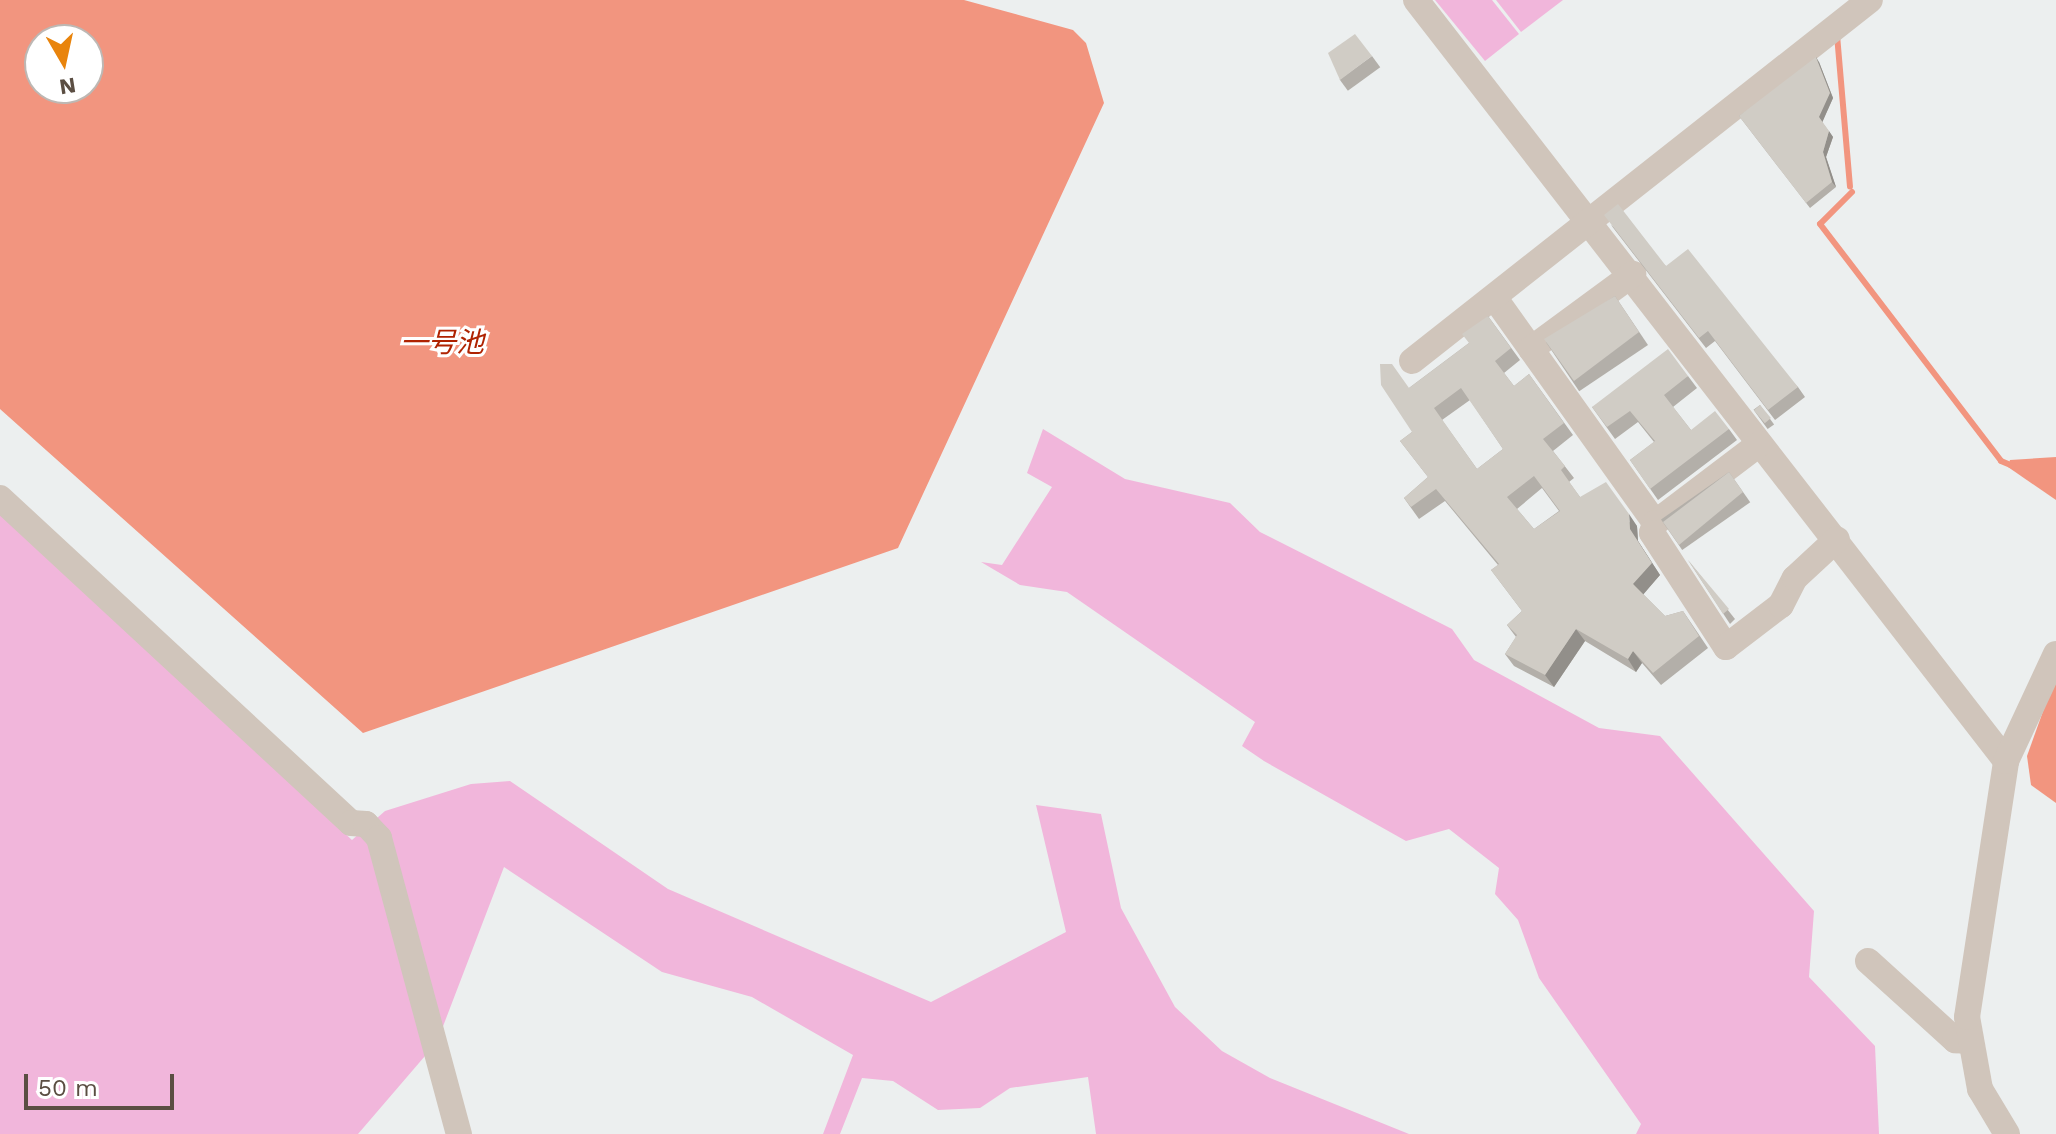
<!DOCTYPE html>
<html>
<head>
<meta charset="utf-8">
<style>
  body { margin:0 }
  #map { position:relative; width:2056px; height:1134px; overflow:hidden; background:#ecefef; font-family:"Work Sans","Noto Sans JP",sans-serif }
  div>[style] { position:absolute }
  .green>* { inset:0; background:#f1b6db }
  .water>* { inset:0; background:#f2957f }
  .stream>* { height:6px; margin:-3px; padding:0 3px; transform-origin:3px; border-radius:3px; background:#f2957f }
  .minor>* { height:26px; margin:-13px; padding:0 13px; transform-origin:13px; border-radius:13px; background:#d0c5bb }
  .wall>* { inset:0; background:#b3afa9; transform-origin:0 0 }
  .shaded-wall>* { inset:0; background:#928f8a }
  .building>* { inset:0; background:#d0ccc5; transform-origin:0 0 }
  span { translate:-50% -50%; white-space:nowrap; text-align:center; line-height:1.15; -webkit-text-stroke:6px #fff; paint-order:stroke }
  .water-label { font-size:28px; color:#af2302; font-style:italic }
  .north { position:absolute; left:24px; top:24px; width:80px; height:80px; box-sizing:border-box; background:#fff; border:2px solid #bdb8b4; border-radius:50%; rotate:171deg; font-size:22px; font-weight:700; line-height:32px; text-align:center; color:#5b4e43 }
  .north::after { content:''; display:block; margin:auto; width:28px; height:36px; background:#e9840c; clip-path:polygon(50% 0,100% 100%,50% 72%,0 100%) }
  .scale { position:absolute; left:24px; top:1074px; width:150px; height:36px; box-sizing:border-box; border:4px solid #5b4e43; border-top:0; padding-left:10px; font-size:24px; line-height:28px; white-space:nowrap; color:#5b4e43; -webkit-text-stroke:6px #fff; paint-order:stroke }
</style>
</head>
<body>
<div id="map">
  <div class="green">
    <i style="clip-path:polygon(1435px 0,1492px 0,1519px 34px,1485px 61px)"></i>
    <i style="clip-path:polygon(1496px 0,1563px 0,1521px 32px)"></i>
    <i style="clip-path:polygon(1043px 429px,1125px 479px,1230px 503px,1260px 532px,1452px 629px,1474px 660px,1599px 728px,1660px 736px,1814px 911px,1809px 977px,1875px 1046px,1879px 1134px,1636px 1134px,1641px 1124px,1539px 978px,1518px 920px,1495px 894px,1499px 868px,1449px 829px,1406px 841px,1264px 761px,1242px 746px,1255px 722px,1067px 592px,1020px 585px,981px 562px,1002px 565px,1052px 487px,1027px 473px)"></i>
    <i style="clip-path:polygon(0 514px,352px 840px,385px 811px,471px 784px,510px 781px,668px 889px,931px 1002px,1066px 932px,1036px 805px,1101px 814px,1121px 908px,1175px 1007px,1222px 1051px,1270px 1078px,1409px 1134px,1096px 1134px,1088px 1077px,1010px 1088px,980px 1108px,938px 1110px,893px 1081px,862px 1078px,840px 1134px,823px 1134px,853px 1055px,752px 997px,662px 972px,504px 867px,437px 1042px,358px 1134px,0 1134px)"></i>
  </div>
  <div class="water">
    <i style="clip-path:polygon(evenodd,0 0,964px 0,1073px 30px,1086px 43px,1104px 103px,898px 548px,363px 733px,0 409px,0 0,88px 40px,88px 88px,40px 88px,40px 40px,88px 40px)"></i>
    <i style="clip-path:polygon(2056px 457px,2056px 500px,2008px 467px,2010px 460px)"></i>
    <i style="clip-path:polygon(2056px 675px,2056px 803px,2031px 785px,2027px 756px)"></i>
  </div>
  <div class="stream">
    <i style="left:1837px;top:35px;width:152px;rotate:85.1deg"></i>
    <i style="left:1852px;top:192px;width:45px;rotate:135deg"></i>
    <i style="left:1820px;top:224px;width:298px;rotate:52.6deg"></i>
    <i style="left:2001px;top:461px;width:13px;rotate:23deg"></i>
  </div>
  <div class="minor">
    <i style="left:1416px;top:0;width:963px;rotate:52.21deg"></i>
    <i style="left:1494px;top:297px;width:277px;rotate:54.5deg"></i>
    <i style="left:1655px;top:523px;width:131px;rotate:-37.2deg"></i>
    <i style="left:1531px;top:349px;width:127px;rotate:-36.3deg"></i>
    <i style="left:1412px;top:361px;width:583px;rotate:-38.25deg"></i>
    <i style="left:0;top:498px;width:478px;rotate:42.8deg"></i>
    <i style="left:351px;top:823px;width:15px;rotate:4deg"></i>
    <i style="left:366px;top:824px;width:19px;rotate:47deg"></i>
    <i style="left:379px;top:838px;width:307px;rotate:74.9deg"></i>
    <i style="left:1655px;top:523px;width:10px;rotate:107deg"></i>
    <i style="left:1652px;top:533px;width:136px;rotate:57deg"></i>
    <i style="left:1726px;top:647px;width:69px;rotate:-37.4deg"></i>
    <i style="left:1781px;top:605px;width:30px;rotate:-63deg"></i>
    <i style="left:1795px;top:578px;width:57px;rotate:-42.9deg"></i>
    <i style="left:1868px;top:961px;width:118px;rotate:42.2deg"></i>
    <i style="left:1955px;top:1040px;width:12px;rotate:5deg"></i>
    <i style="left:2007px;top:1134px;width:52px;rotate:-121deg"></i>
    <i style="left:1980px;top:1089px;width:73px;rotate:-100.2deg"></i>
    <i style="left:1967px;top:1017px;width:259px;rotate:-81.3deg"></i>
    <i style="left:2006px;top:761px;width:118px;rotate:-65deg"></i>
  </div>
  <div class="wall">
    <i style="left:1372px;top:56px;width:14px;height:40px;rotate:54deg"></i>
    <i style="clip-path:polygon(1819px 62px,1833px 98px,1822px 122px,1833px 137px,1826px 157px,1836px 187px,1810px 208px,1739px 116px)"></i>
    <i style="clip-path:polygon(1611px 225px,1666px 266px,1798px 387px,1805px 397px,1775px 420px,1715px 341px,1706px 348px)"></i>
    <i style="left:1615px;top:296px;width:59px;height:83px;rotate:56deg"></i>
    <i style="clip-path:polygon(evenodd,1488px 316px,1520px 360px,1504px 373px,1514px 386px,1529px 374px,1573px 435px,1553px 451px,1574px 478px,1569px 482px,1580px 497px,1637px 526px,1638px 541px,1660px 575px,1643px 594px,1665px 616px,1683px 611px,1708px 648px,1661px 685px,1642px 663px,1636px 672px,1585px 641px,1554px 687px,1514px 666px,1505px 654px,1516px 637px,1507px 625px,1522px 611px,1491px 570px,1498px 565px,1445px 501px,1419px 519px,1404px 498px,1428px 477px,1400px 441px,1412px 432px,1409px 388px,1469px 343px,1488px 316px,1470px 400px,1503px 449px,1477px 469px,1442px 420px,1470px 400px,1488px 316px,1542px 488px,1559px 511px,1534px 529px,1517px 509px,1542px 488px)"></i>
    <i style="clip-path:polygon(1688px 376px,1697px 388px,1673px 407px,1691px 430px,1729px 429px,1737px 440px,1658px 500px,1630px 460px,1654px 442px,1638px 422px,1615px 439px,1592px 407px)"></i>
    <i style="left:1760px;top:405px;width:24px;height:8px;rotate:54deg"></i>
    <i style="left:1729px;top:472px;width:37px;height:83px;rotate:55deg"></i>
    <i style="clip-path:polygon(1688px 560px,1735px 619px,1730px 624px)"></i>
  </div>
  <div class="shaded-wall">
    <i style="clip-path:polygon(1816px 57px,1819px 62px,1833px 98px,1822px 123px,1819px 117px)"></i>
    <i style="clip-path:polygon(1829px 131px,1833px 137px,1826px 157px,1836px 187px,1832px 182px,1823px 152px)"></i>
    <i style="clip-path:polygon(1629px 514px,1637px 526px,1638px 541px,1660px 575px,1642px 596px,1633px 584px)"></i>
    <i style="clip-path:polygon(1576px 629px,1585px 641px,1554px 687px,1545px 675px)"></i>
    <i style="clip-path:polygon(1633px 651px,1642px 663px,1636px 672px,1628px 659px)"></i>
  </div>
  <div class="building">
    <i style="clip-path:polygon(1355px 34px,1372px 56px,1340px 80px,1328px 53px)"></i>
    <i style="clip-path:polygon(1816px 57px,1830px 93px,1819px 117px,1829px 131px,1823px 152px,1832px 182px,1806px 203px,1739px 116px)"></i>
    <i style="clip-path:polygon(1618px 204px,1666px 266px,1688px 249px,1798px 387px,1768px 410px,1708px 331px,1699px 338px,1604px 215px)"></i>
    <i style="clip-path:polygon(1615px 296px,1639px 332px,1574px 381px,1544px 339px)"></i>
    <i style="clip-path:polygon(evenodd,1488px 316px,1511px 348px,1495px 361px,1514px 386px,1529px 374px,1564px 423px,1543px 439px,1565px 466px,1561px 470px,1580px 497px,1606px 482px,1629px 514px,1630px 529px,1652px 563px,1633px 584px,1665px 616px,1683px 611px,1699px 636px,1653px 673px,1633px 651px,1628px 659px,1576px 629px,1545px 675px,1505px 654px,1517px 635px,1507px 625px,1522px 611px,1491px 570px,1499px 564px,1436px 489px,1411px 507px,1404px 498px,1428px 477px,1400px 441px,1412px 432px,1381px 385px,1380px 364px,1392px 364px,1409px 388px,1469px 343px,1462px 334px,1488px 316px,1461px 388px,1503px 449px,1477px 469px,1434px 408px,1461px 388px,1488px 316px,1534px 476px,1560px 511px,1534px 529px,1507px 497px,1534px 476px)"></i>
    <i style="clip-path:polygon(1668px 349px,1688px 376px,1664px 395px,1691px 430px,1715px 411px,1729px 429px,1650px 489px,1630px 460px,1655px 441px,1630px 411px,1607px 427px,1592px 407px)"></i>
    <i style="left:1760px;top:405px;width:17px;height:8px;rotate:50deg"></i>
    <i style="clip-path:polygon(1729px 472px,1743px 492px,1679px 545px,1663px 522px)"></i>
    <i style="clip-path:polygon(1688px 560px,1729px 609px,1723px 614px)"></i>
  </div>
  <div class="water-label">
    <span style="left:442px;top:343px">一号池</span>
  </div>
  <div class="north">N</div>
  <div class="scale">50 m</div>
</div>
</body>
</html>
